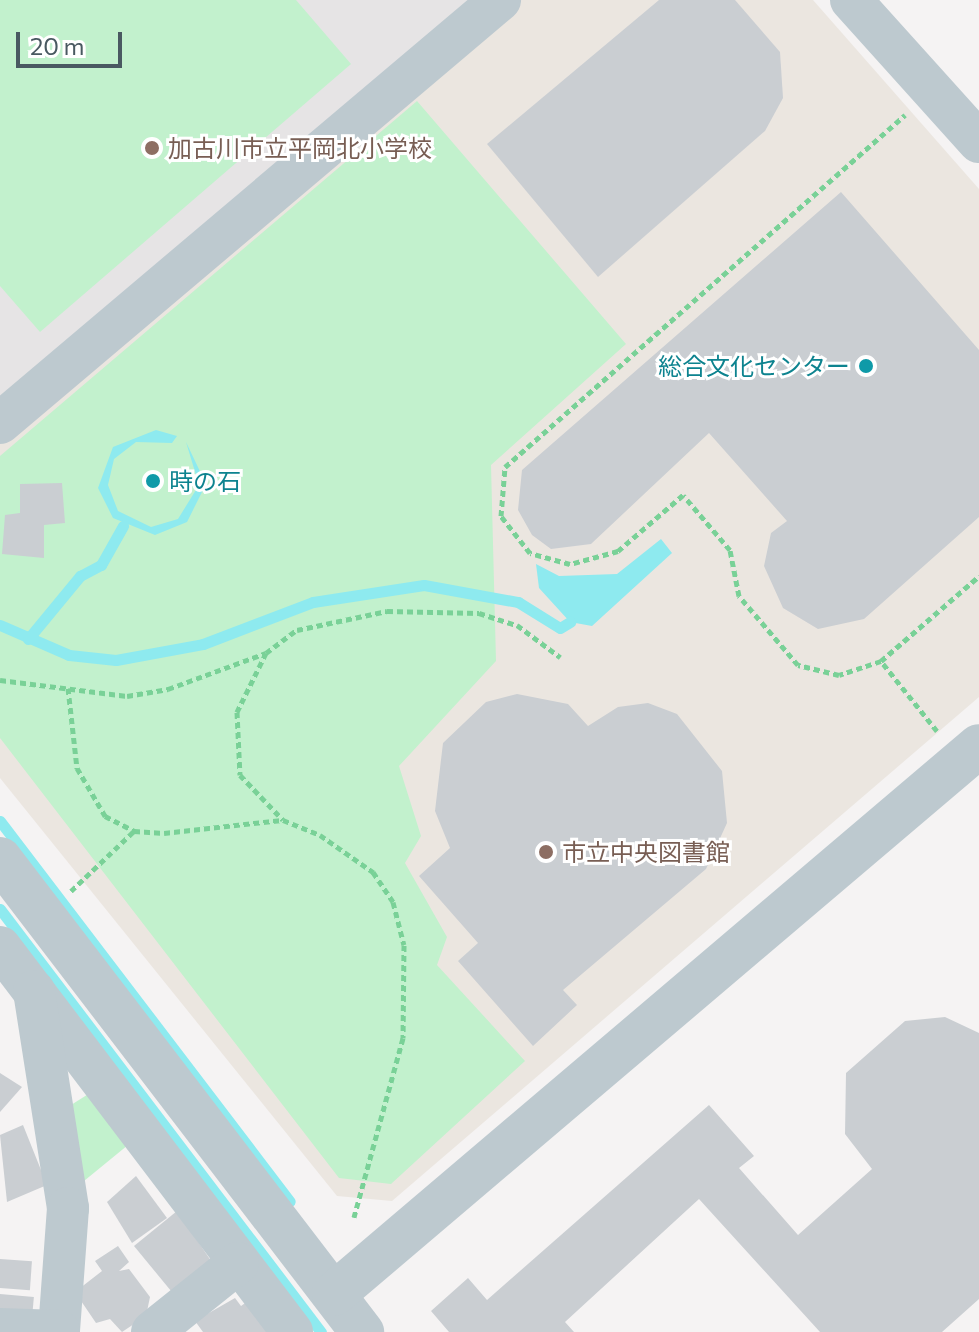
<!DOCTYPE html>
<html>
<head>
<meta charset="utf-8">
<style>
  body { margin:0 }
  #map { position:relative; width:979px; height:1332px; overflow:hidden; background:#f5f3f3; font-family:Commissioner,"Noto Sans JP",sans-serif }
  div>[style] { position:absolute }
  .commercial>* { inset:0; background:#ebe6e0 }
  .education>* { inset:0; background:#e6e4e5 }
  .green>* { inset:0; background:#c2f1cd }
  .water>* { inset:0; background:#8eeaef }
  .stream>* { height:11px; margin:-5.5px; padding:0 5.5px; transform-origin:5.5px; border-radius:5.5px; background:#8eeaef }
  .building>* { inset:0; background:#caced2; transform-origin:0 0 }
  .path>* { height:5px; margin-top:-2.5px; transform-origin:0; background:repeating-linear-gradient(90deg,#79d197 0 6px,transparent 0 10px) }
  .minor>* { height:42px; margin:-21px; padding:0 21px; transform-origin:21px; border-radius:21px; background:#bdc9cf }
  .tertiary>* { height:44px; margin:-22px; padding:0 22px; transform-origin:22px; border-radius:22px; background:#bdc9cf }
  .dots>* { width:22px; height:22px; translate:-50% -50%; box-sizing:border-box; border:4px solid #fff; border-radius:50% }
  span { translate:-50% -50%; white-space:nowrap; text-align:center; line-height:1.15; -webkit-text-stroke:6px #fff; paint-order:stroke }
  .education-label { font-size:24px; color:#785e54 }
  .left { translate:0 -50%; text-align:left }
  .culture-label { font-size:24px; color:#0d838f }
  .right { translate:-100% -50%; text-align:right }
  .scale { position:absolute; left:16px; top:32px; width:106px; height:36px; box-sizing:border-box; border:4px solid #495961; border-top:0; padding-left:10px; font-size:24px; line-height:28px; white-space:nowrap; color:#495961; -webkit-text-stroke:6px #fff; paint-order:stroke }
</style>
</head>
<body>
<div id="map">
  <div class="commercial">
    <i style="clip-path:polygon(483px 0,813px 0,979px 189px,979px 697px,392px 1201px,337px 1196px,0 778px,0 403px)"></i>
  </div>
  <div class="education">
    <i style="clip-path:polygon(0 0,483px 0,0 403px)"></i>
  </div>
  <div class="green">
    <i style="clip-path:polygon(0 0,296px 0,351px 64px,40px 332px,0 286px)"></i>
    <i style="clip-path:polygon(417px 101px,626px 344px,491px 465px,496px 661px,399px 766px,421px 836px,405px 863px,447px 937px,437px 965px,525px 1061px,391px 1184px,339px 1178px,0 738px,0 456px)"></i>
    <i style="clip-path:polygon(90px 1093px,128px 1145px,84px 1181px,71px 1105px)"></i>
  </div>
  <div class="water">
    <i style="clip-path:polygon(156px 430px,177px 436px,172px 443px,136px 442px,114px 459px,108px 485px,118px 511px,151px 527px,178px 519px,199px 485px,186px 442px,206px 484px,187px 522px,155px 535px,113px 518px,98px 488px,113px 447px)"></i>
    <i style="clip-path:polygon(661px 539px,672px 553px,592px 626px,570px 622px,539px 588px,536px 564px,559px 576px,617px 574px)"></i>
  </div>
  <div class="stream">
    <i style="left:0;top:625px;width:75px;rotate:23.5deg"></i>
    <i style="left:69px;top:655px;width:47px;rotate:6.1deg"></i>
    <i style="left:116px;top:660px;width:88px;rotate:-10.4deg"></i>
    <i style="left:203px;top:644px;width:118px;rotate:-20.9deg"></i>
    <i style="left:313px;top:602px;width:112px;rotate:-8.7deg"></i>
    <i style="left:424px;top:585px;width:96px;rotate:10.3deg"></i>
    <i style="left:518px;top:602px;width:49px;rotate:31.8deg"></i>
    <i style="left:560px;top:628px;width:12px;rotate:-31deg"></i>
    <i style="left:28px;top:639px;width:82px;rotate:-50.5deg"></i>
    <i style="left:80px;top:576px;width:24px;rotate:-28deg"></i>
    <i style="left:101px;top:565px;width:45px;rotate:-60.6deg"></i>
    <i style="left:0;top:821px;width:478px;rotate:52.7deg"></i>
    <i style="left:0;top:909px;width:531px;rotate:52.81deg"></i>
  </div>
  <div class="building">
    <i style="clip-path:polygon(659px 0,735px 0,780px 52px,783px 98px,765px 131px,598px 277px,487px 144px)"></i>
    <i style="clip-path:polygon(841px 192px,979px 350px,979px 517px,864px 619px,818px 629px,783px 608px,764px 566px,771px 533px,787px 521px,709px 433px,591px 544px,551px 549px,532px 535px,518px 510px,522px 470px)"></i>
    <i style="clip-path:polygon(62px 483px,65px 523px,44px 525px,44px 558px,2px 554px,5px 515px,20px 513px,20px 484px)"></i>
    <i style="clip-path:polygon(517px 694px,568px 704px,588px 726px,618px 707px,648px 703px,677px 714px,722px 771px,727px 823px,706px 869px,563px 990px,577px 1005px,533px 1046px,458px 961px,478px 943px,419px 876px,450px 848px,435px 811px,443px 743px,486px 702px)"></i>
    <i style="clip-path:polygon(945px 1017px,979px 1033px,979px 1299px,942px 1332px,820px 1332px,699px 1199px,565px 1322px,574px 1332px,449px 1332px,431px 1311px,468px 1278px,487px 1300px,709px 1105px,754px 1156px,739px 1168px,798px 1235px,872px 1169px,845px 1134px,846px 1073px,905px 1021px)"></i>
    <i style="clip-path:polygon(0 1073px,22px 1087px,0 1112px)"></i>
    <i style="clip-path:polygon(23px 1125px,47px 1185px,7px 1202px,0 1135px)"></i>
    <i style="clip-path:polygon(136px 1176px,167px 1218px,132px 1243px,107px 1202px)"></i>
    <i style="clip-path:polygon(177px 1211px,218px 1271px,176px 1297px,134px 1246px)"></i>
    <i style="clip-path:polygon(118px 1246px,129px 1262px,119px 1271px,129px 1269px,150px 1297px,146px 1316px,122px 1332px,110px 1319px,96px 1323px,75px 1292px,102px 1271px,95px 1261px)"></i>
    <i style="left:0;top:1259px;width:32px;height:29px;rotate:4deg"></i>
    <i style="left:0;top:1294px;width:34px;height:26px;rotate:5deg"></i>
    <i style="clip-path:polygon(235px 1298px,241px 1306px,248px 1301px,271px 1332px,203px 1332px,195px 1321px)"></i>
  </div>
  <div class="path">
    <i style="left:266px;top:653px;width:66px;rotate:116.2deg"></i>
    <i style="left:237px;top:712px;width:63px;rotate:87.3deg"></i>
    <i style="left:240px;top:775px;width:62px;rotate:46.3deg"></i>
    <i style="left:283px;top:820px;width:40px;rotate:22deg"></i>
    <i style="left:320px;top:835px;width:65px;rotate:34.9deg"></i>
    <i style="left:373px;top:872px;width:36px;rotate:56deg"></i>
    <i style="left:393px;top:902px;width:44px;rotate:75.7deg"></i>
    <i style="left:404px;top:945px;width:93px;rotate:90.6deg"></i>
    <i style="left:403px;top:1038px;width:186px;rotate:105.3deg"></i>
    <i style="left:881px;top:661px;width:44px;rotate:161.6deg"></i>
    <i style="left:839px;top:675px;width:42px;rotate:-166.3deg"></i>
    <i style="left:798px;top:665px;width:91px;rotate:-130.5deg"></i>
    <i style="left:739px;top:596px;width:47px;rotate:-101.1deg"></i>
    <i style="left:730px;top:550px;width:72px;rotate:-130.5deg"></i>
    <i style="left:683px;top:495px;width:86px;rotate:139.3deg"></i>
    <i style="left:618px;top:551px;width:50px;rotate:164.8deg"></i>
    <i style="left:570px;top:564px;width:41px;rotate:-164.6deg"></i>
    <i style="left:530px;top:553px;width:47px;rotate:-128.1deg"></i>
    <i style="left:501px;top:516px;width:49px;rotate:-85.3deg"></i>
    <i style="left:505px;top:467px;width:533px;rotate:-41.35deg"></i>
    <i style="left:0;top:680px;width:128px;rotate:7.2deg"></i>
    <i style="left:127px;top:696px;width:42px;rotate:-9.7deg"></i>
    <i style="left:168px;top:689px;width:104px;rotate:-20.2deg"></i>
    <i style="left:266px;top:653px;width:39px;rotate:-37deg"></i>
    <i style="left:297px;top:630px;width:92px;rotate:-11.9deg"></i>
    <i style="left:387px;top:611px;width:92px;rotate:1.2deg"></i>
    <i style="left:479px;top:613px;width:40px;rotate:18deg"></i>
    <i style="left:517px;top:625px;width:54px;rotate:36.7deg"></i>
    <i style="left:68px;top:688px;width:81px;rotate:83.6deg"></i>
    <i style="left:77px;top:768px;width:56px;rotate:59.7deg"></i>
    <i style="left:105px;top:816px;width:33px;rotate:27deg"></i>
    <i style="left:134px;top:831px;width:30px;rotate:4deg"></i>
    <i style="left:164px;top:833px;width:119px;rotate:-6.3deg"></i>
    <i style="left:937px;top:731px;width:90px;rotate:-128.7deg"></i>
    <i style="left:881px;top:661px;width:130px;rotate:-40.9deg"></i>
    <i style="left:71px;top:891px;width:87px;rotate:-43.6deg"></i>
  </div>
  <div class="minor">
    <i style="left:851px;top:0;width:191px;rotate:48deg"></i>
    <i style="left:0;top:423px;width:655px;rotate:-40.23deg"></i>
    <i style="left:0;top:947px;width:483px;rotate:52.8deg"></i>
    <i style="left:34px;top:991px;width:220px;rotate:81.1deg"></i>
    <i style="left:68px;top:1208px;width:124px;rotate:94.2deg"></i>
    <i style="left:0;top:1329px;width:59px;rotate:1.9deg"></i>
    <i style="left:152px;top:1332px;width:110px;rotate:-38.7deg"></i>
  </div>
  <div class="tertiary">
    <i style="left:0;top:859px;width:596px;rotate:52.57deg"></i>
    <i style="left:334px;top:1294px;width:846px;rotate:-40.35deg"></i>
  </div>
  <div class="dots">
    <i style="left:152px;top:148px;background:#8d6e63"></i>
    <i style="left:866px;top:366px;background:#0f9aa8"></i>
    <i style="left:153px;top:481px;background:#0f9aa8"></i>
    <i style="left:546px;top:852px;background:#8d6e63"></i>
  </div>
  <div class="education-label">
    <span class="left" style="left:168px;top:148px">加古川市立平岡北小学校</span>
    <span class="left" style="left:562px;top:852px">市立中央図書館</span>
  </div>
  <div class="culture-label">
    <span class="right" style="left:850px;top:366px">総合文化センター</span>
    <span class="left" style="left:169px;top:481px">時の石</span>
  </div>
  <div class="scale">20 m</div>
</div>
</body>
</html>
